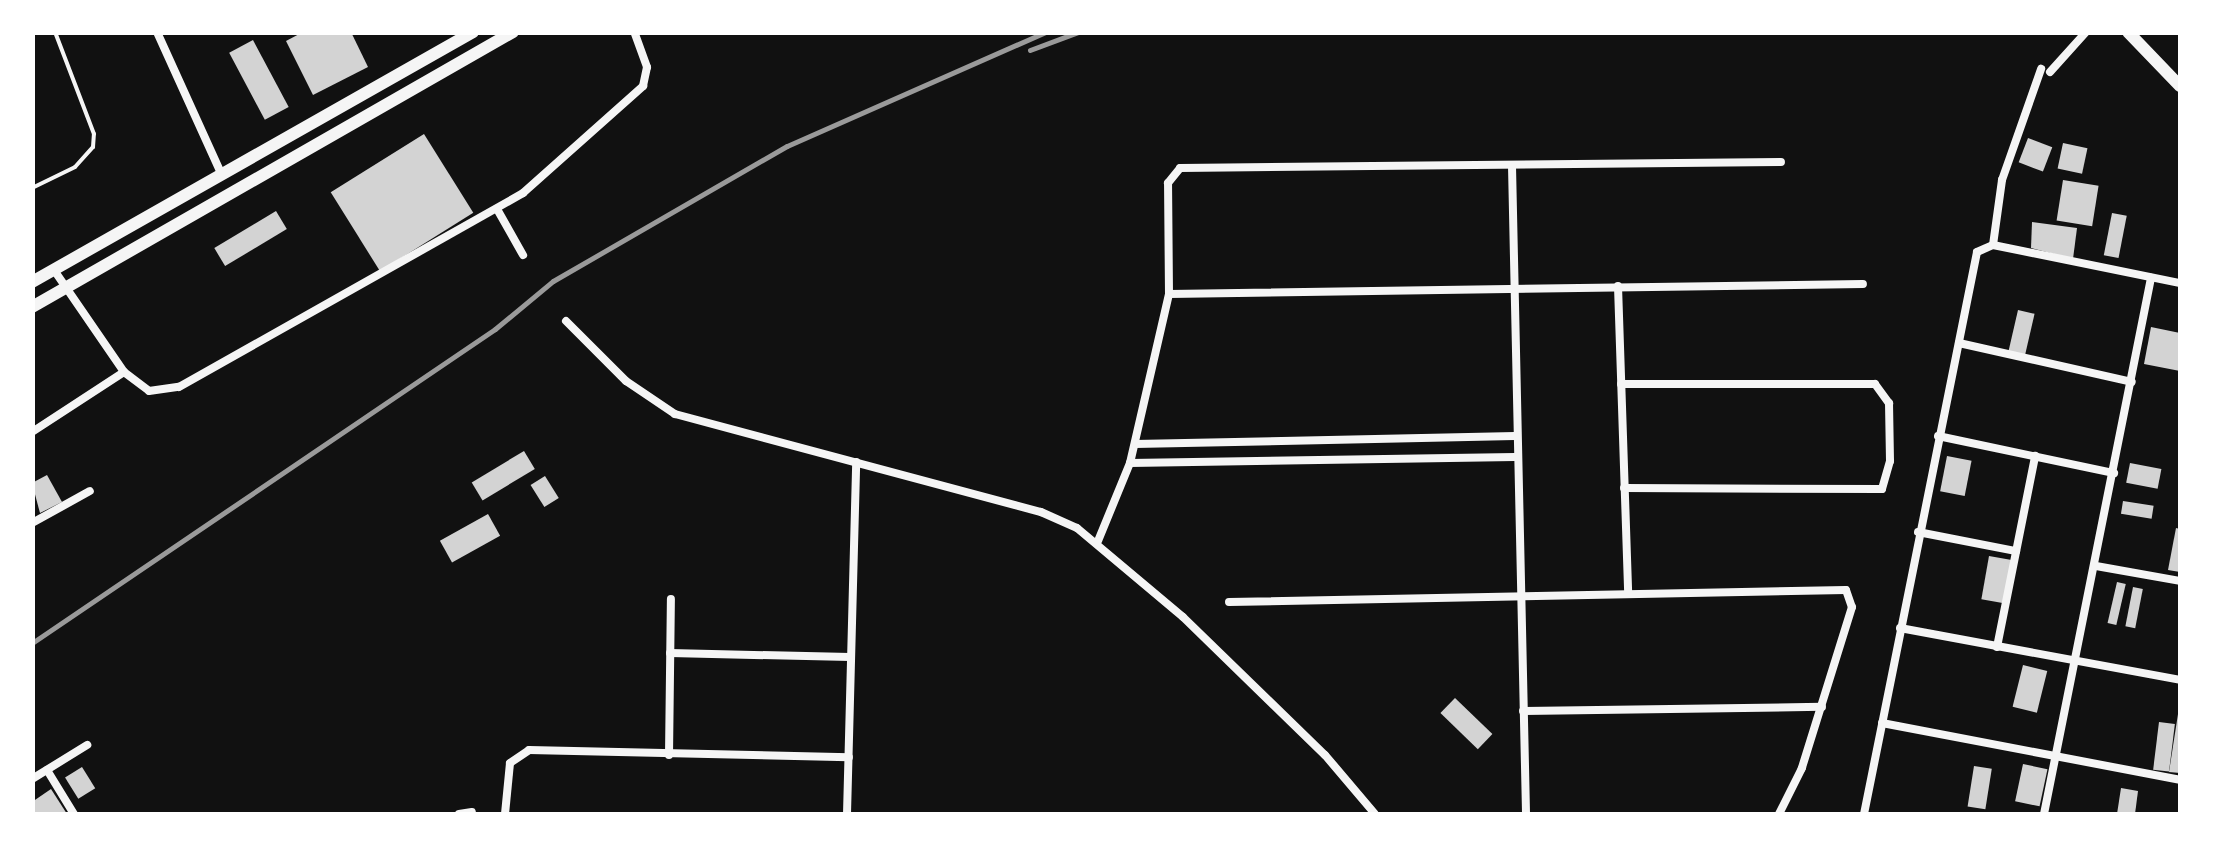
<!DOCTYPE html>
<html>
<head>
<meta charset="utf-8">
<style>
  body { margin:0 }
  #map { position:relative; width:2213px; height:847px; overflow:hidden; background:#111; font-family:"Noto Serif",serif }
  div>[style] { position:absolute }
  .building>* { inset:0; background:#d3d3d3; transform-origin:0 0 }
  .service>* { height:4px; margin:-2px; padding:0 2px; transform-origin:2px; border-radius:2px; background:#f5f5f5 }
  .minor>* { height:8px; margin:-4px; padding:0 4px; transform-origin:4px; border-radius:4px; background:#f5f5f5 }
  .primary>* { height:12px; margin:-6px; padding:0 6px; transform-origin:6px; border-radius:6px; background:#f5f5f5 }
  .trunk>* { height:12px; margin:-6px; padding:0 6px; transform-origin:6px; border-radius:6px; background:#f5f5f5 }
  .rail>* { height:5px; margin:-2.5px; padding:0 2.5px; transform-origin:2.5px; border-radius:2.5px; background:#9a9a9a }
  span { translate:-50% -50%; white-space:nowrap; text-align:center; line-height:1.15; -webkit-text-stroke:8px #fff; paint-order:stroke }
  .frame { position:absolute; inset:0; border:35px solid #fff; pointer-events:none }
</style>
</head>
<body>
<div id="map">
  <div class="building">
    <i style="clip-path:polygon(303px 32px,351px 32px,368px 67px,313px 95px,286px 41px)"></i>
    <i style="left:253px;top:40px;width:76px;height:27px;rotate:62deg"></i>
    <i style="left:424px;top:134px;width:93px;height:110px;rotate:58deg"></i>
    <i style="left:2028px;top:138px;width:26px;height:26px;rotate:21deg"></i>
    <i style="left:2063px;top:143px;width:25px;height:26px;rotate:12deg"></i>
    <i style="left:2063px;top:180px;width:36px;height:41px;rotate:9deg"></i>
    <i style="left:276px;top:211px;width:21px;height:72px;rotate:59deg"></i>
    <i style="left:2112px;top:213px;width:15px;height:43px;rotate:11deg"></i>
    <i style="clip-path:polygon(2032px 222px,2077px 228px,2073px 259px,2031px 248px)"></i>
    <i style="left:2018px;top:310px;width:17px;height:42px;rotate:13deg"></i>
    <i style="clip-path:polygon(2151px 327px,2180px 333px,2180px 371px,2144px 364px)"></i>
    <i style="left:524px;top:451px;width:21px;height:61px;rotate:59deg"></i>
    <i style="left:1947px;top:456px;width:25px;height:36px;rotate:11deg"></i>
    <i style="left:2130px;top:463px;width:32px;height:20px;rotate:11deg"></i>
    <i style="clip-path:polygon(47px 475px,62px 502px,40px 513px,32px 483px)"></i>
    <i style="left:545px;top:476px;width:26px;height:17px;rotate:58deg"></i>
    <i style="left:2123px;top:501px;width:31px;height:13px;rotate:9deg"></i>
    <i style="left:488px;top:514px;width:25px;height:55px;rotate:61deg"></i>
    <i style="clip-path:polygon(2176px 528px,2180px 529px,2180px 572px,2168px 570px)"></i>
    <i style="left:1989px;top:556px;width:23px;height:44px;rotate:10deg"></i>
    <i style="left:2117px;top:582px;width:9px;height:42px;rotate:13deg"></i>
    <i style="left:2133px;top:587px;width:10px;height:40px;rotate:11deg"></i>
    <i style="left:2023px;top:665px;width:25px;height:43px;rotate:14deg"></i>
    <i style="left:1455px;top:698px;width:52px;height:21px;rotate:44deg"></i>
    <i style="clip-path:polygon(2178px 714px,2180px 714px,2180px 773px,2169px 772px)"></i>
    <i style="left:2159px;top:722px;width:16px;height:48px;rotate:7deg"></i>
    <i style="left:2023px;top:764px;width:25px;height:38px;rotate:12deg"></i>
    <i style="left:1974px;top:766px;width:18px;height:41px;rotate:9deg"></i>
    <i style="left:82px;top:767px;width:25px;height:20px;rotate:58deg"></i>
    <i style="clip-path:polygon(2121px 788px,2138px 791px,2135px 814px,2117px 814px)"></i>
    <i style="clip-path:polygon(51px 789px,67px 814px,32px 814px,32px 802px)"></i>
  </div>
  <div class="service">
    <i style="left:32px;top:188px;width:48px;rotate:-26deg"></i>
    <i style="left:75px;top:167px;width:27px;rotate:-48deg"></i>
    <i style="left:93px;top:147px;width:13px;rotate:-86deg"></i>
    <i style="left:94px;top:134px;width:109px;rotate:-110.9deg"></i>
  </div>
  <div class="minor">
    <i style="left:157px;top:32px;width:157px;rotate:65.6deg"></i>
    <i style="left:2050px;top:72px;width:54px;rotate:-48deg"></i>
    <i style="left:1512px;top:166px;width:648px;rotate:88.76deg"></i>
    <i style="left:497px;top:209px;width:53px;rotate:60.5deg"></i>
    <i style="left:1993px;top:245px;width:66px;rotate:-82.1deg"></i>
    <i style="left:2002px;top:180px;width:118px;rotate:-70.6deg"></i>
    <i style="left:54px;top:270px;width:124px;rotate:55.5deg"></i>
    <i style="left:124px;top:372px;width:31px;rotate:37deg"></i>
    <i style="left:149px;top:391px;width:30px;rotate:-8deg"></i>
    <i style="left:179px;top:387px;width:395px;rotate:-29.4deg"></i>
    <i style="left:523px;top:193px;width:161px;rotate:-41.7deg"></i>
    <i style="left:643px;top:86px;width:19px;rotate:-78deg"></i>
    <i style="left:647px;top:67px;width:37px;rotate:-110deg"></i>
    <i style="left:1618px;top:286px;width:305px;rotate:88.1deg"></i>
    <i style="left:1169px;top:294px;width:694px;rotate:-0.83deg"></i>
    <i style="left:566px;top:321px;width:85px;rotate:45deg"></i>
    <i style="left:626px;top:381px;width:59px;rotate:34deg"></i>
    <i style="left:675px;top:414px;width:379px;rotate:15deg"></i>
    <i style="left:1041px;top:512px;width:39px;rotate:24deg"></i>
    <i style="left:1077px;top:528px;width:138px;rotate:40deg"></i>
    <i style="left:1183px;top:617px;width:198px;rotate:44.2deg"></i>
    <i style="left:1325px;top:755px;width:77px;rotate:49.7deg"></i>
    <i style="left:1959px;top:343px;width:177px;rotate:12.7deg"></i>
    <i style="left:1621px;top:384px;width:254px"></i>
    <i style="left:1875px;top:384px;width:24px;rotate:54deg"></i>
    <i style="left:1889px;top:403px;width:58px;rotate:89deg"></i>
    <i style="left:1890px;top:461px;width:29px;rotate:106deg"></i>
    <i style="left:1882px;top:489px;width:258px;rotate:-179.8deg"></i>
    <i style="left:32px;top:432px;width:110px;rotate:-33.1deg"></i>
    <i style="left:1938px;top:436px;width:180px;rotate:11.9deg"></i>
    <i style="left:1135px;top:444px;width:380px;rotate:-1.2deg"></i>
    <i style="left:1130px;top:463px;width:385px;rotate:-0.9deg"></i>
    <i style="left:32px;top:523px;width:66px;rotate:-28.9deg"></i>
    <i style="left:1918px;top:532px;width:100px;rotate:11deg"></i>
    <i style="left:1098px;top:541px;width:84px;rotate:-67.7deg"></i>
    <i style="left:1130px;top:463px;width:173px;rotate:-77deg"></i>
    <i style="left:1169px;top:294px;width:111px;rotate:-90.5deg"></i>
    <i style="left:1168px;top:183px;width:19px;rotate:-51deg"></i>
    <i style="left:1180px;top:168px;width:601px;rotate:-0.57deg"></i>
    <i style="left:2096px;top:566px;width:85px;rotate:10.1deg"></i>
    <i style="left:1229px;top:602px;width:617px;rotate:-1.11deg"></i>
    <i style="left:1846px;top:590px;width:18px;rotate:71deg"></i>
    <i style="left:1852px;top:607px;width:169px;rotate:107.3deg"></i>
    <i style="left:1802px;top:768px;width:51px;rotate:116.6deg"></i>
    <i style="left:1900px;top:628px;width:285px;rotate:10.5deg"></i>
    <i style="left:1997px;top:647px;width:195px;rotate:-78.7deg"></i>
    <i style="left:670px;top:653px;width:180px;rotate:1.3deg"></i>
    <i style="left:1523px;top:711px;width:299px;rotate:-0.8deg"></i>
    <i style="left:1882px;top:723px;width:303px;rotate:10.8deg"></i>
    <i style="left:669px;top:755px;width:156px;rotate:-89.3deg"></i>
    <i style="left:47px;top:770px;width:52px;rotate:58.5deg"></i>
    <i style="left:32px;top:779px;width:65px;rotate:-31.7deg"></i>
    <i style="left:459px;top:814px;width:13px;rotate:-9deg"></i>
    <i style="left:505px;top:814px;width:51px;rotate:-84.4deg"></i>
    <i style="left:510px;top:763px;width:23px;rotate:-34deg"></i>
    <i style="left:529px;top:750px;width:320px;rotate:1.3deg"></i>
    <i style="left:847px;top:814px;width:352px;rotate:-88.5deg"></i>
    <i style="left:1864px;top:814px;width:573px;rotate:-78.63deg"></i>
    <i style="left:1977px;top:252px;width:17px;rotate:-24deg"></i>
    <i style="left:1993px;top:245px;width:191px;rotate:11.5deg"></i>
    <i style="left:2044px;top:814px;width:547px;rotate:-78.71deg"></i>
  </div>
  <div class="primary">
    <i style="left:2128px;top:32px;width:75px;rotate:46.1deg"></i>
  </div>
  <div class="trunk">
    <i style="left:32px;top:282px;width:507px;rotate:-29.55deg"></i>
    <i style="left:32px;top:307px;width:554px;rotate:-29.76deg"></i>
  </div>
  <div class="rail">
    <i style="left:1030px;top:50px;width:51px;rotate:-20.6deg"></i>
    <i style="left:32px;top:643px;width:559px;rotate:-34.14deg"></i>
    <i style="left:495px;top:329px;width:75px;rotate:-39.6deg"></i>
    <i style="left:553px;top:281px;width:270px;rotate:-30deg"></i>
    <i style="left:787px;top:146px;width:282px;rotate:-23.8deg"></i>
  </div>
  <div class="frame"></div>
</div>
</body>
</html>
